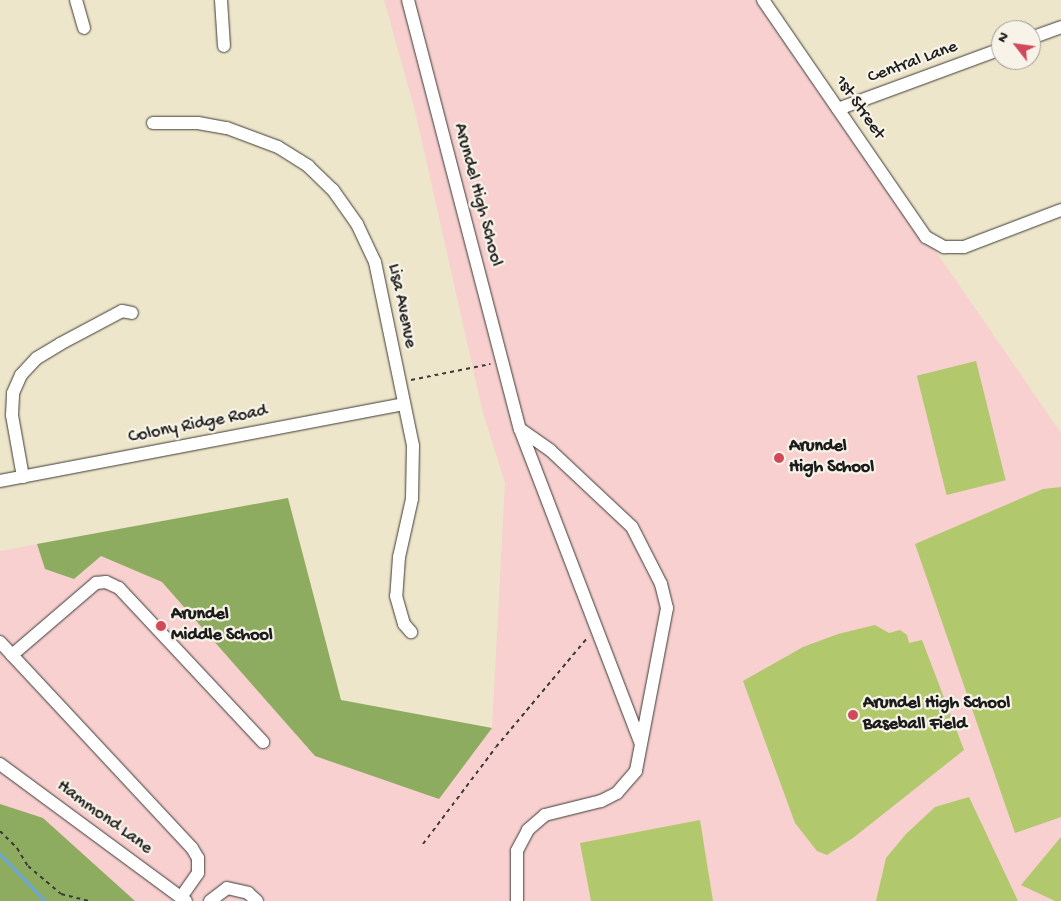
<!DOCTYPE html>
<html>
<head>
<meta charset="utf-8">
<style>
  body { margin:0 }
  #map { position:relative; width:1061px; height:901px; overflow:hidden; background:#eee6ca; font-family:"Gochi Hand",sans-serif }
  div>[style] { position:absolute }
  .built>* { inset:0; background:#f7d0cf }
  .green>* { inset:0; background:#b2c86c; transform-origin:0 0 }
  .forest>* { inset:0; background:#8dac60 }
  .stream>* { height:3px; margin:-1.5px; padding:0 1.5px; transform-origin:1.5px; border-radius:1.5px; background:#6aa6db }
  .path>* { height:2px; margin-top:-1px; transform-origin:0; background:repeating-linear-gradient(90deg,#3c3a36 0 4px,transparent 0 8px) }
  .roads { filter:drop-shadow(0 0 1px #3c3a36) drop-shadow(0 0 1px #3c3a36) }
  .minor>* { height:12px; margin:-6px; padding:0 6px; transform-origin:6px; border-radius:6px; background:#fff }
  .dots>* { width:14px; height:14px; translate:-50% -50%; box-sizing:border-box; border:2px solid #f7f3e8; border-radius:50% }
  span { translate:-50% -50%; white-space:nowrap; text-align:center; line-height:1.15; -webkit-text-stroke:4.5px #f7f3e8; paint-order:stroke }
  .street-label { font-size:18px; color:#1c1c1c }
  .poi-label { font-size:18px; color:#1c1c1c; font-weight:700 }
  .left { translate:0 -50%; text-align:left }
  .north { position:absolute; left:991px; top:20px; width:50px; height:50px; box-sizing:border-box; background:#f7f3e8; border:1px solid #9f9d96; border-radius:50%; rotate:300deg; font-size:14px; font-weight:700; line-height:20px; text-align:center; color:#1c1c1c }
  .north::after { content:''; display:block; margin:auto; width:18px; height:22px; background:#d1495b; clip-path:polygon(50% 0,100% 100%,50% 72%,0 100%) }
</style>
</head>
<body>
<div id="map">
  <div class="built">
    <i style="clip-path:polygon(384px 0,763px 0,1061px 433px,1061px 901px,45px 901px,0 854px,0 551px,288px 498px,341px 700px,492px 728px,505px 483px,483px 413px,415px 111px)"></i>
  </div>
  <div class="green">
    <i style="left:976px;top:361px;width:123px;height:61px;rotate:76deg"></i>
    <i style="clip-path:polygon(1061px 487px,1061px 817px,1015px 833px,915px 544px,1043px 489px)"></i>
    <i style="clip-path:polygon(875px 625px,889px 633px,900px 630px,907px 635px,909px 643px,922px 640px,964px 750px,853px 838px,827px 855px,817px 851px,795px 823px,743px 681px,803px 647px,838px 634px)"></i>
    <i style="clip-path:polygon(969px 797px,1018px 901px,876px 901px,886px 858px,906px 834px,935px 807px)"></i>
    <i style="clip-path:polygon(700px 820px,713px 901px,591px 901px,580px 843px)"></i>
    <i style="clip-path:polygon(1061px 837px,1061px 901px,1055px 901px,1021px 885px)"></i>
  </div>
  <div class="forest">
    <i style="clip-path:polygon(288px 498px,341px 700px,492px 728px,439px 799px,315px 756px,162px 582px,101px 556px,74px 579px,45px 569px,37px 544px)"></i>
    <i style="clip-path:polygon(0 804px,43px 818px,135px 901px,0 901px)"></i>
  </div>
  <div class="stream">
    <i style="left:0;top:854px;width:65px;rotate:46.2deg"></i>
  </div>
  <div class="path">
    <i style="left:411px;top:380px;width:81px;rotate:-11.4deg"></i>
    <i style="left:0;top:831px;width:24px;rotate:45deg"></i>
    <i style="left:17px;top:848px;width:21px;rotate:59deg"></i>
    <i style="left:28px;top:866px;width:43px;rotate:40.3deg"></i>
    <i style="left:61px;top:894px;width:29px;rotate:14deg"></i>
    <i style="left:423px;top:844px;width:121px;rotate:-53deg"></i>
    <i style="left:496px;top:747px;width:142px;rotate:-50.1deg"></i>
  </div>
  <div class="roads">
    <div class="minor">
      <i style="left:76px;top:0;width:29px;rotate:74deg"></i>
      <i style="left:221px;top:0;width:46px;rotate:86.3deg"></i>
      <i style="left:408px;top:0;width:443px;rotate:75.4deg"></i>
      <i style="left:520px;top:429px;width:37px;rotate:35deg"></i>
      <i style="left:550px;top:450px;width:112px;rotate:43.2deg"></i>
      <i style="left:632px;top:527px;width:64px;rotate:63deg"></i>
      <i style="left:661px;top:584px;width:25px;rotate:76deg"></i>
      <i style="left:667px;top:608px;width:166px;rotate:100.8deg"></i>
      <i style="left:636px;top:771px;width:29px;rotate:131deg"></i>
      <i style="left:617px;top:793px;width:18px;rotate:153deg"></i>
      <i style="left:601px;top:801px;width:58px;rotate:166deg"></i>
      <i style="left:545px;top:815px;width:23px;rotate:139deg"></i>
      <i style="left:528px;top:830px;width:24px;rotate:118deg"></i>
      <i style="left:517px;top:851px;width:50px;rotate:90deg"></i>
      <i style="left:763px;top:0;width:288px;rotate:55.5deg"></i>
      <i style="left:926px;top:237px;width:21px;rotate:29deg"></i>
      <i style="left:944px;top:247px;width:20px"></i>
      <i style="left:964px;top:247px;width:104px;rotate:-20.9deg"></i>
      <i style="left:1031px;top:38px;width:32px;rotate:-20deg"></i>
      <i style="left:838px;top:109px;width:174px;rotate:-20.2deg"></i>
      <i style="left:153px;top:123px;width:45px"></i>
      <i style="left:198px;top:123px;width:29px;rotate:10deg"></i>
      <i style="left:227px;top:128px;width:54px;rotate:20.4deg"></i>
      <i style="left:278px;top:147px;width:36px;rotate:32deg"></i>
      <i style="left:308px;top:166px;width:35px;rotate:44deg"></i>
      <i style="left:333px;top:190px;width:42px;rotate:54.8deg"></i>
      <i style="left:357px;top:224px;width:42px;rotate:64.7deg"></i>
      <i style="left:375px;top:262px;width:188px;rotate:78.3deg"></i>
      <i style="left:413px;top:446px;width:53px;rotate:91.1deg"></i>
      <i style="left:412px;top:499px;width:59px;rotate:102.6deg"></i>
      <i style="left:399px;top:557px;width:39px;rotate:94deg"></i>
      <i style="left:396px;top:596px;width:29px;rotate:74deg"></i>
      <i style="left:404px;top:624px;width:11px;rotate:49deg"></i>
      <i style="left:520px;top:429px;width:337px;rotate:69deg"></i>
      <i style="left:23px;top:477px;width:63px;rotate:-100.1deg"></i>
      <i style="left:12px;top:415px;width:22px;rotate:-87deg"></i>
      <i style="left:13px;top:393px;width:20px;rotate:-66deg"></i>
      <i style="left:21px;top:375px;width:23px;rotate:-47deg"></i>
      <i style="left:37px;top:358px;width:27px;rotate:-31deg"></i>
      <i style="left:60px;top:344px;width:70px;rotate:-28deg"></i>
      <i style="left:122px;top:311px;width:10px;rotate:11deg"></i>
      <i style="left:0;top:481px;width:410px;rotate:-10.8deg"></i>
      <i style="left:0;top:642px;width:18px;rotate:47deg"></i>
      <i style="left:12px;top:655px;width:111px;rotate:-40.6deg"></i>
      <i style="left:96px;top:583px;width:10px;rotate:-6deg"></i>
      <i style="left:106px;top:582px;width:14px;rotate:25deg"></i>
      <i style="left:119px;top:588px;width:211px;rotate:46.9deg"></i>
      <i style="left:12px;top:655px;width:264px;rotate:47deg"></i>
      <i style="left:192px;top:848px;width:12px;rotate:59deg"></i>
      <i style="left:198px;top:858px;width:15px;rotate:90deg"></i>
      <i style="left:198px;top:873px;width:29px;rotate:125deg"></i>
      <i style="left:0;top:764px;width:231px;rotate:36.4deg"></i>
      <i style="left:210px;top:901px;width:21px;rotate:-37deg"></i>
      <i style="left:227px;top:888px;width:22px;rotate:13deg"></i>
      <i style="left:248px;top:893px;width:12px;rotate:42deg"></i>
    </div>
  </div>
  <div class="dots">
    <i style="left:779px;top:458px;background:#d1495b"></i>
    <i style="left:161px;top:626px;background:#d1495b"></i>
    <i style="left:853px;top:715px;background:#d1495b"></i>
  </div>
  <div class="street-label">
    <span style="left:913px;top:63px;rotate:-20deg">Central Lane</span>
    <span style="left:859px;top:108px;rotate:55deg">1st Street</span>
    <span style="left:477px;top:195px;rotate:75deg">Arundel High School</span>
    <span style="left:401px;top:306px;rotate:78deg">Lisa Avenue</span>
    <span style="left:198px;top:425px;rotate:-11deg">Colony Ridge Road</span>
    <span style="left:104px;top:818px;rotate:36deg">Hammond Lane</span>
  </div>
  <div class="poi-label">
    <span class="left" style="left:789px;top:458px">Arundel<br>High School</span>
    <span class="left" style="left:171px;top:626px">Arundel<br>Middle School</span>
    <span class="left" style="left:863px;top:715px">Arundel High School<br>Baseball Field</span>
  </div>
  <div class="north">N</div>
</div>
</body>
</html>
